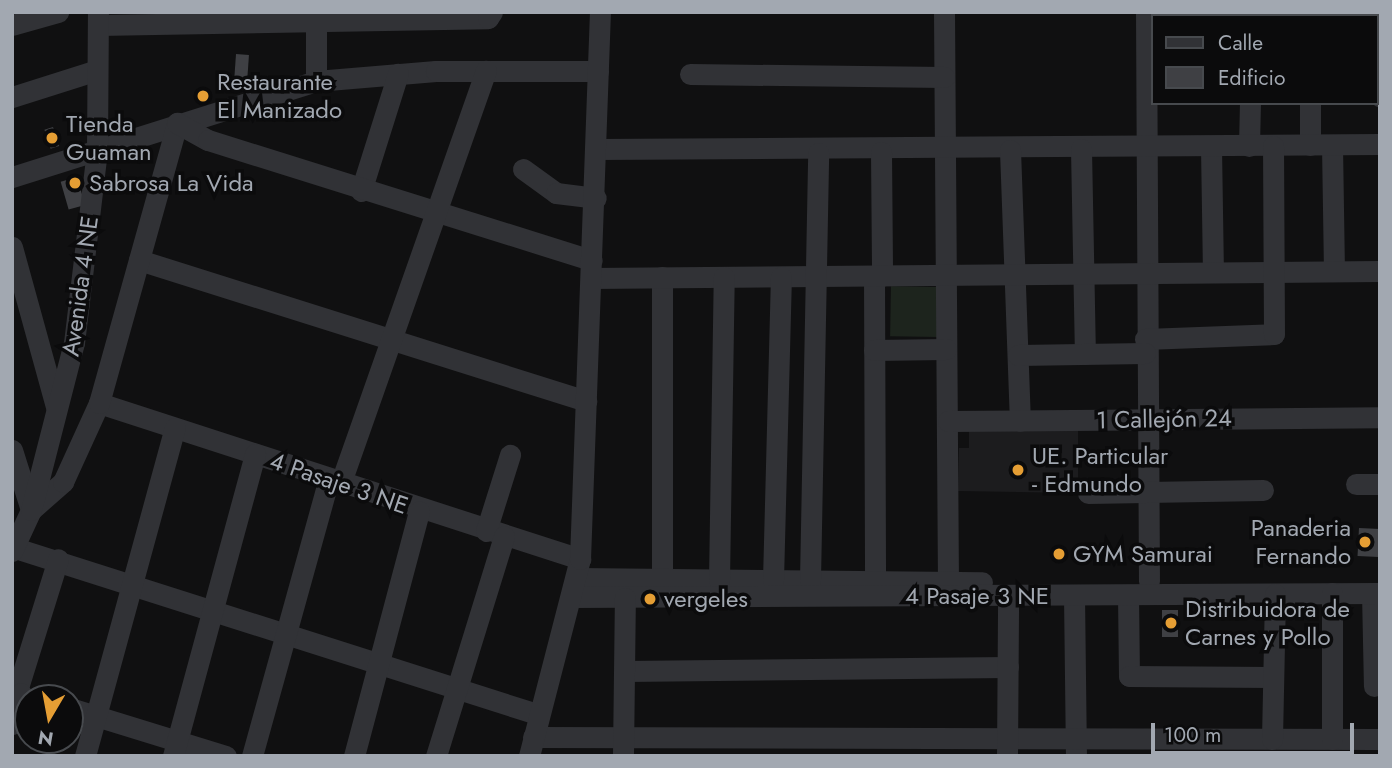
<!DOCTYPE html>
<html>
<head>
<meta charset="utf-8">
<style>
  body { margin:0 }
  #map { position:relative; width:1392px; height:768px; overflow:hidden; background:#101011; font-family:Jost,sans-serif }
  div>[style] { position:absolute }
  .built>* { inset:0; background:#1c1c1e }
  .green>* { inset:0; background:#1d241d; transform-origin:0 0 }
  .building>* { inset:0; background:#3f4044; transform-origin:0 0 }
  .minor>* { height:21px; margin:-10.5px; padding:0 10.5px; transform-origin:10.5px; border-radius:10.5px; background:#313236 }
  .dots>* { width:19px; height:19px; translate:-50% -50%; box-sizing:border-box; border:4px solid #0b0b0c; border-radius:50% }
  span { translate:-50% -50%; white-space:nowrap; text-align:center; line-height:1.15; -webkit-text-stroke:7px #0b0b0c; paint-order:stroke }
  .poi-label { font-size:24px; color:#a2a8b1 }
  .left { translate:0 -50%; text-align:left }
  .right { translate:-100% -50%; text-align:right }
  .street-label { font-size:24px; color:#a2a8b1 }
  .frame { position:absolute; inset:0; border:14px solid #a2a8b1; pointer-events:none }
  .legend { position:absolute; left:1151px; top:14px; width:228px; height:91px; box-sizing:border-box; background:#0b0b0c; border:2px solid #474a4e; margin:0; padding:9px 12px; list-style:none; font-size:21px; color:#a2a8b1 }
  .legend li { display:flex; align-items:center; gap:14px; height:35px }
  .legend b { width:35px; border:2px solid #474a4e }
  .north { position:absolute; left:14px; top:684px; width:70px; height:70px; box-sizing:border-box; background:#0b0b0c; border:2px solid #474a4e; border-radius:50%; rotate:190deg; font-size:19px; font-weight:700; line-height:28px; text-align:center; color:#a2a8b1 }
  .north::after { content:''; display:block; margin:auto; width:24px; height:32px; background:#e59e34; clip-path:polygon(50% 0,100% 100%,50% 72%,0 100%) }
  .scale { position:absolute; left:1151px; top:723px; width:203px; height:32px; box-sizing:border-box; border:4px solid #a2a8b1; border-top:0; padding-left:9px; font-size:21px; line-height:24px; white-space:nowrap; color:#a2a8b1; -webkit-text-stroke:5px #0b0b0c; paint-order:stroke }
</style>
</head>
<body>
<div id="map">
  <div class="built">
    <i style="clip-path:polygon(969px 430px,1078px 430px,1078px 493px,958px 491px,959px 448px,969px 448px)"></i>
  </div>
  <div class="green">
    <i style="left:939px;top:287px;width:50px;height:48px;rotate:91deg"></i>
  </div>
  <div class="building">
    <i style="left:236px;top:54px;width:13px;height:26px;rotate:4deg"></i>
    <i style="left:53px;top:127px;width:20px;height:9px;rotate:72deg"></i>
    <i style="left:77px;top:177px;width:29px;height:17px;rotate:74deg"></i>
    <i style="left:1359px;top:528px;width:21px;height:28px;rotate:3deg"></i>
    <i style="left:1162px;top:610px;width:16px;height:27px"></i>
  </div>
  <div class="minor">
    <i style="left:944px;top:12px;width:570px;rotate:89.6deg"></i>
    <i style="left:1146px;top:12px;width:569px;rotate:89.7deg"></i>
    <i style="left:1250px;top:16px;width:4px;rotate:-90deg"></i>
    <i style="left:12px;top:25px;width:48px;rotate:-15.8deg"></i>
    <i style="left:98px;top:25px;width:390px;rotate:-1deg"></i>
    <i style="left:488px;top:18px;width:7px;rotate:-56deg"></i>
    <i style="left:690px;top:74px;width:254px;rotate:0.7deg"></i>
    <i style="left:316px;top:81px;width:69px;rotate:-90deg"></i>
    <i style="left:1376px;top:83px;width:14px;rotate:73deg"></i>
    <i style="left:12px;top:97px;width:86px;rotate:-17.6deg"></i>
    <i style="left:1310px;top:145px;width:42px;rotate:-90deg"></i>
    <i style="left:1332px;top:145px;width:126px;rotate:89.1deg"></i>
    <i style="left:1249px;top:146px;width:43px;rotate:-88.7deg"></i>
    <i style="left:1211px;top:147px;width:125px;rotate:89.1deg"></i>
    <i style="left:598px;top:149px;width:782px;rotate:-0.37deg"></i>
    <i style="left:1081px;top:149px;width:205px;rotate:88.9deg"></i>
    <i style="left:1010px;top:150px;width:271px;rotate:87.9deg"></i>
    <i style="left:881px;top:152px;width:124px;rotate:89.5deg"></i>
    <i style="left:523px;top:169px;width:41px;rotate:36deg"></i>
    <i style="left:556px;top:193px;width:40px;rotate:7.1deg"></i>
    <i style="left:12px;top:177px;width:319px;rotate:-17.5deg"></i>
    <i style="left:316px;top:81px;width:120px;rotate:-4.8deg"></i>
    <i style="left:436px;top:71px;width:162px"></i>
    <i style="left:361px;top:191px;width:123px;rotate:-72.5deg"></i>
    <i style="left:12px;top:247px;width:166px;rotate:74.6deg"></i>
    <i style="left:139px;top:260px;width:469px;rotate:17.5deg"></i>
    <i style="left:874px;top:276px;width:305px;rotate:89.8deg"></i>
    <i style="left:662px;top:277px;width:303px;rotate:90deg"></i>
    <i style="left:591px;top:278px;width:789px;rotate:-0.51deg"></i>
    <i style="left:1145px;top:339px;width:129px;rotate:-2.2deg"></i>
    <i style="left:1274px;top:334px;width:188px;rotate:-90.3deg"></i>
    <i style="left:874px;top:350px;width:72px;rotate:-0.8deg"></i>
    <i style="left:1018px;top:355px;width:127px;rotate:-0.9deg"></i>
    <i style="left:99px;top:403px;width:506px;rotate:17.97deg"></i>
    <i style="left:948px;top:421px;width:432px;rotate:-0.5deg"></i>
    <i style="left:12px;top:450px;width:63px;rotate:72.4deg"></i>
    <i style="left:31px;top:510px;width:43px;rotate:-41.2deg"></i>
    <i style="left:63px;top:482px;width:87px;rotate:-65.5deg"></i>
    <i style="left:99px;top:403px;width:291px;rotate:-74.4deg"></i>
    <i style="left:177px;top:123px;width:35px;rotate:29deg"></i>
    <i style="left:208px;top:140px;width:402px;rotate:17.4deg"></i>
    <i style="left:341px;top:482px;width:436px;rotate:-70.6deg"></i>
    <i style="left:1356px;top:484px;width:24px"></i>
    <i style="left:1088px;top:493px;width:175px;rotate:-1deg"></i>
    <i style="left:486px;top:531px;width:80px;rotate:-72.5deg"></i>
    <i style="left:12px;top:547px;width:551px;rotate:17.65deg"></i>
    <i style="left:12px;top:551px;width:45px;rotate:-65.1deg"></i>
    <i style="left:31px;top:510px;width:172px;rotate:-75.6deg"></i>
    <i style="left:74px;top:343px;width:195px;rotate:-83.2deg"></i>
    <i style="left:97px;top:149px;width:137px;rotate:-89.6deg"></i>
    <i style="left:578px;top:578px;width:404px;rotate:0.6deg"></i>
    <i style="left:719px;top:580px;width:303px;rotate:-89.1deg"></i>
    <i style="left:773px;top:580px;width:303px;rotate:-88.5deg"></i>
    <i style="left:810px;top:580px;width:427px;rotate:-88.9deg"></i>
    <i style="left:1372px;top:593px;width:93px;rotate:88.8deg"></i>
    <i style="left:1074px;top:595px;width:161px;rotate:89.3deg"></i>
    <i style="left:1128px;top:595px;width:81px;rotate:89.3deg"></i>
    <i style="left:1129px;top:676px;width:144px;rotate:0.4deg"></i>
    <i style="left:575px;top:597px;width:805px;rotate:-0.28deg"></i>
    <i style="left:626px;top:671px;width:382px;rotate:-0.6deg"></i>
    <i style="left:17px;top:691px;width:138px;rotate:-72.7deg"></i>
    <i style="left:70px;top:708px;width:163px;rotate:17.1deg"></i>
    <i style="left:12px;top:724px;width:32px;rotate:-74deg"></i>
    <i style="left:533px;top:737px;width:847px;rotate:0.14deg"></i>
    <i style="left:1272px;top:739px;width:145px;rotate:-88.8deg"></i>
    <i style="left:1332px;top:739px;width:146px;rotate:-90deg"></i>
    <i style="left:623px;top:754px;width:156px;rotate:-89.3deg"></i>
    <i style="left:85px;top:756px;width:340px;rotate:-74.7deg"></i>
    <i style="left:173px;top:756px;width:313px;rotate:-74.8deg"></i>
    <i style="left:252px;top:756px;width:288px;rotate:-74.5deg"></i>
    <i style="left:354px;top:756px;width:253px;rotate:-75.1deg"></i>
    <i style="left:436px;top:756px;width:230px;rotate:-72.8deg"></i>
    <i style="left:529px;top:756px;width:203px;rotate:-75.5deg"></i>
    <i style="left:580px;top:559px;width:547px;rotate:-87.91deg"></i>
    <i style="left:1007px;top:756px;width:160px;rotate:-89.6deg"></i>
  </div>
  <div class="dots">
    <i style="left:203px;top:96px;background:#e59e34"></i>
    <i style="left:52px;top:138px;background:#e59e34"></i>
    <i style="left:75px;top:183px;background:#e59e34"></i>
    <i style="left:1018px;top:470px;background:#e59e34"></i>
    <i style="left:1365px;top:542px;background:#e59e34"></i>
    <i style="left:1059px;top:554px;background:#e59e34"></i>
    <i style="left:650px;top:599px;background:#e59e34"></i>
    <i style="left:1171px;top:623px;background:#e59e34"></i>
  </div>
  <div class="poi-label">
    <span class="left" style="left:217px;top:96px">Restaurante<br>El Manizado</span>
    <span class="left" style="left:66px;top:138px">Tienda<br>Guaman</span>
    <span class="left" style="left:89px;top:183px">Sabrosa La Vida</span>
    <span class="left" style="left:1032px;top:470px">UE. Particular<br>- Edmundo</span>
    <span class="right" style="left:1351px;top:542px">Panaderia<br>Fernando</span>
    <span class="left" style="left:1073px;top:554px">GYM Samurai</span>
    <span class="left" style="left:664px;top:599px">vergeles</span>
    <span class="left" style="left:1185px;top:623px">Distribuidora de<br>Carnes y Pollo</span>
  </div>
  <div class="street-label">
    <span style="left:80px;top:286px;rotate:-82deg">Avenida 4 NE</span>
    <span style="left:1164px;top:419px;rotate:-1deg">1 Callejón 24</span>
    <span style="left:339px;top:483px;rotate:19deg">4 Pasaje 3 NE</span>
    <span style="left:977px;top:596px">4 Pasaje 3 NE</span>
  </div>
  <div class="frame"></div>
  <ul class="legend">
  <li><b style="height:9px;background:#313236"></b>Calle</li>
  <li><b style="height:19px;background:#3f4044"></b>Edificio</li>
  </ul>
  <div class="north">N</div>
  <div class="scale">100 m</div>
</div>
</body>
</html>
